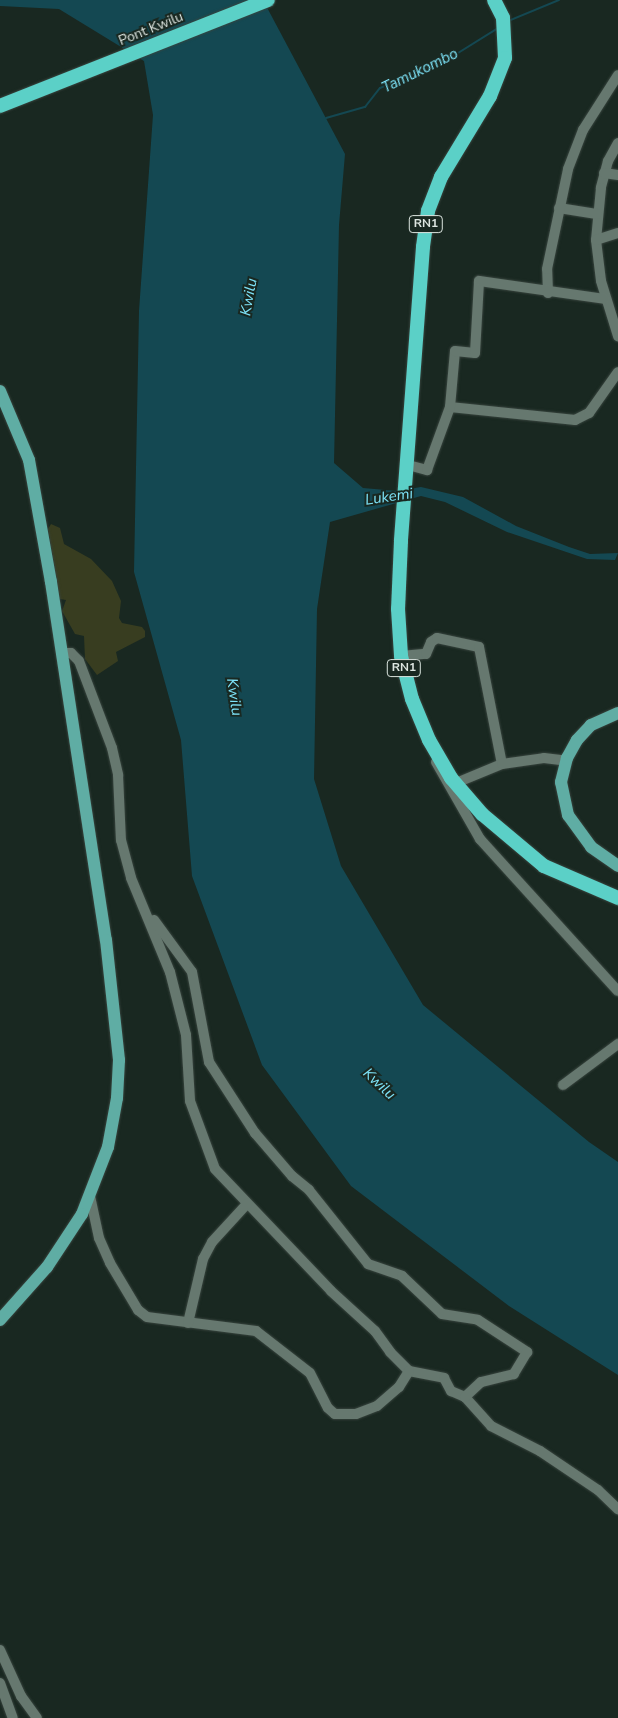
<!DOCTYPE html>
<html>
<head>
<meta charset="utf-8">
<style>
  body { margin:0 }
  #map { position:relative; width:618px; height:1718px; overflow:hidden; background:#192821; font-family:"Nunito Sans",sans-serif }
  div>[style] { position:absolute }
  .green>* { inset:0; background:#383d20 }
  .water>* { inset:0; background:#144852 }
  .stream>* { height:2px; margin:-1px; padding:0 1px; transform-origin:1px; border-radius:1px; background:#144852 }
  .roads { filter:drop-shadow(0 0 1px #38443e) drop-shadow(0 0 1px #38443e) }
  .minor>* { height:10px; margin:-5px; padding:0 5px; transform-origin:5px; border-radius:5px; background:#66786f }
  .major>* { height:12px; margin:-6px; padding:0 6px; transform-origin:6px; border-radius:6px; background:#5fada4 }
  .highway>* { height:14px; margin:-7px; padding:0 7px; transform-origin:7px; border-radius:7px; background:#5bd0c7 }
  span { translate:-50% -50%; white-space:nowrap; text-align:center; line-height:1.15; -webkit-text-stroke:4px #192821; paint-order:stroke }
  .shield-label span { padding:1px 4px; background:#192821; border:1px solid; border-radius:4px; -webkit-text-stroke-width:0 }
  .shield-label { font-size:12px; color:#dde6e1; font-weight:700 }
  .street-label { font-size:14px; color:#dde6e1 }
  .water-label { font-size:15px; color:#7de3f8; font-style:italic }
</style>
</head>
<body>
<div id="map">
  <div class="green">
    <i style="clip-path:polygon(51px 524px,60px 528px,64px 544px,91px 559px,112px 581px,121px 601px,119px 618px,122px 623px,142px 627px,145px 631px,145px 637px,116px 652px,118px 661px,97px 675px,85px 659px,84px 636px,75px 634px,62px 611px,66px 600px,60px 599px,48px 529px)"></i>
  </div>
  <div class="water">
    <i style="clip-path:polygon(0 0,263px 0,345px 154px,339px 225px,334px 463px,363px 488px,397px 491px,421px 487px,463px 497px,516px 526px,569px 547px,590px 554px,618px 553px,615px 560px,587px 559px,507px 532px,445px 502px,421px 496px,330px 522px,317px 609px,314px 779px,341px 866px,423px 1005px,589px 1142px,618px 1162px,618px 1375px,509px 1306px,351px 1186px,262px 1065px,192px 876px,181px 740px,134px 572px,139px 311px,153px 115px,144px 61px,59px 9px,0 6px)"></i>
  </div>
  <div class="stream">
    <i style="left:508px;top:21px;width:55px;rotate:-22.4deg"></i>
    <i style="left:326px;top:118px;width:41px;rotate:-15.8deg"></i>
    <i style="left:365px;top:107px;width:24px;rotate:-52deg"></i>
    <i style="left:380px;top:88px;width:76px;rotate:-23.2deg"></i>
    <i style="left:450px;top:58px;width:57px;rotate:-32deg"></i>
  </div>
  <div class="roads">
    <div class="minor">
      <i style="left:618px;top:143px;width:21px;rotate:119deg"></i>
      <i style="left:608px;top:161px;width:28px;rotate:105deg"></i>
      <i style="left:601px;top:188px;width:52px;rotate:95.5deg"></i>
      <i style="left:596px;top:240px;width:41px;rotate:83deg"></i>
      <i style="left:601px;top:281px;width:58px;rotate:72.8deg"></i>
      <i style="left:604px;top:173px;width:14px;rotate:8deg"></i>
      <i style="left:559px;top:208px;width:38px;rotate:9deg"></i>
      <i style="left:596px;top:240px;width:23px;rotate:-18deg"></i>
      <i style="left:548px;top:293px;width:24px;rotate:-92deg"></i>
      <i style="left:547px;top:269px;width:102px;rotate:-78.1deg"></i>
      <i style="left:568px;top:169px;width:42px;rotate:-69deg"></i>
      <i style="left:583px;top:130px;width:65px;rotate:-57.5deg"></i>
      <i style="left:450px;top:407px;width:126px;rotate:5.9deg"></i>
      <i style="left:575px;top:420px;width:16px;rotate:-27deg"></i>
      <i style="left:589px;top:413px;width:50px;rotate:-54.7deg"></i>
      <i style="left:408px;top:465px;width:20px;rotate:15deg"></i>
      <i style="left:427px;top:470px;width:67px;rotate:-69.9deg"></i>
      <i style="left:450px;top:407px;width:56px;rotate:-84.9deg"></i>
      <i style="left:455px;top:351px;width:20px;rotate:6deg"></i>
      <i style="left:475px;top:353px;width:72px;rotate:-86.8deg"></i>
      <i style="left:479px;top:281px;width:127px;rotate:8.1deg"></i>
      <i style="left:62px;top:653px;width:9px"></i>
      <i style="left:71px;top:653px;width:11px;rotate:45deg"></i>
      <i style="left:79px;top:661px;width:93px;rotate:69.2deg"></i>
      <i style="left:112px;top:748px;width:28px;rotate:77deg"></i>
      <i style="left:118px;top:775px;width:65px;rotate:87.4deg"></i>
      <i style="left:121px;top:840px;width:39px;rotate:75deg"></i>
      <i style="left:131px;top:878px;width:102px;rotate:67.5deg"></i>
      <i style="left:170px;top:972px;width:65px;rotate:75.7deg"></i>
      <i style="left:186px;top:1035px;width:66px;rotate:86.5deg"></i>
      <i style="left:190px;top:1101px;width:72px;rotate:69.8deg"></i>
      <i style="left:215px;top:1169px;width:168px;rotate:46.4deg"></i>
      <i style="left:331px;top:1291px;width:59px;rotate:42.3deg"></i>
      <i style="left:375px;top:1331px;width:26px;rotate:54deg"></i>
      <i style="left:390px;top:1352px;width:27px;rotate:45deg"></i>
      <i style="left:409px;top:1371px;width:36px;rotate:11deg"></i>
      <i style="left:444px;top:1378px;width:15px;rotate:62deg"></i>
      <i style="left:451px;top:1391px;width:15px;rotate:23deg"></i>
      <i style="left:465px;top:1397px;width:39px;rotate:48deg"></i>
      <i style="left:491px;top:1426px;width:55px;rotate:27deg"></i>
      <i style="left:540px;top:1451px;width:70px;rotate:33.9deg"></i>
      <i style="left:598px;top:1490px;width:28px;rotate:44deg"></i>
      <i style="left:401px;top:656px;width:25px;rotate:-5deg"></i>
      <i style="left:426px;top:654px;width:13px;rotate:-67deg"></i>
      <i style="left:431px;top:642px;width:7px;rotate:-34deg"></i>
      <i style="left:437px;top:638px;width:43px;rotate:12.1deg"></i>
      <i style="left:479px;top:647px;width:119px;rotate:78.9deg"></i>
      <i style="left:436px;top:762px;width:89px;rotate:60.3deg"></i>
      <i style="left:480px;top:839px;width:205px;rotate:47.8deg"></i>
      <i style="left:456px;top:783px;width:50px;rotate:-22.4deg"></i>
      <i style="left:502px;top:764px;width:42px;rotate:-8.1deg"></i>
      <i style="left:544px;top:758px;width:23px;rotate:7deg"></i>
      <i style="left:154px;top:920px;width:64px;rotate:53.8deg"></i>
      <i style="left:192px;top:972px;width:92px;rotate:79.3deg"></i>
      <i style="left:209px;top:1062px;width:85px;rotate:57.1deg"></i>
      <i style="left:255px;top:1133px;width:57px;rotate:49.3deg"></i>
      <i style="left:292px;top:1176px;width:22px;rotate:39deg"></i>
      <i style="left:309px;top:1190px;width:95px;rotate:51.4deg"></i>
      <i style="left:368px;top:1264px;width:36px;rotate:19deg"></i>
      <i style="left:402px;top:1276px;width:55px;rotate:43.5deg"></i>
      <i style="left:442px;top:1314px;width:36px;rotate:9deg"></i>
      <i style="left:478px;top:1320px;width:59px;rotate:33.1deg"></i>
      <i style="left:527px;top:1352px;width:26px;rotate:121deg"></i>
      <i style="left:514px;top:1374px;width:34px;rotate:166deg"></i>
      <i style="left:481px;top:1382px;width:22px;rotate:137deg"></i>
      <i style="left:563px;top:1085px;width:69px;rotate:-36.7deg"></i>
      <i style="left:90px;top:1196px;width:43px;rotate:77.9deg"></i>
      <i style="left:99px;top:1238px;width:27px;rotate:66deg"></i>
      <i style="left:110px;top:1263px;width:55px;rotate:59.2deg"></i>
      <i style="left:138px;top:1310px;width:11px;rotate:38deg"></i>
      <i style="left:147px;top:1317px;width:110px;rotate:7.3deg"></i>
      <i style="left:256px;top:1331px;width:68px;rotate:37.9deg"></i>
      <i style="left:310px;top:1373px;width:39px;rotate:63deg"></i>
      <i style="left:328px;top:1408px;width:9px;rotate:41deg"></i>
      <i style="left:335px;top:1414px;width:21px"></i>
      <i style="left:356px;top:1414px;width:22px;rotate:-21deg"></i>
      <i style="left:377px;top:1406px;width:29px;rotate:-41deg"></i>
      <i style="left:399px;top:1387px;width:19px;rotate:-58deg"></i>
      <i style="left:188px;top:1323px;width:66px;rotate:-76.8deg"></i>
      <i style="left:203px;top:1259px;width:19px;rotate:-62deg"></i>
      <i style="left:212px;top:1242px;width:52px;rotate:-47.4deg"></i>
      <i style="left:0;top:1650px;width:51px;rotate:65.5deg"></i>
      <i style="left:21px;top:1696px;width:27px;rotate:54deg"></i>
      <i style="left:0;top:1683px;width:37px;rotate:70deg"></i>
    </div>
    <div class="major">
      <i style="left:0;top:391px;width:75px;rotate:67.2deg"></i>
      <i style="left:29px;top:460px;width:124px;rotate:79.8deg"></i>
      <i style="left:51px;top:582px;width:362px;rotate:81.3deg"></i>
      <i style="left:106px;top:940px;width:121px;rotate:83.8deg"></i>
      <i style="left:119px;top:1060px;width:38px;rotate:93deg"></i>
      <i style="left:117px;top:1098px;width:50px;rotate:100.4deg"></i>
      <i style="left:108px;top:1147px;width:72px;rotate:111.2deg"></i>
      <i style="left:82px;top:1214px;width:64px;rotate:123.4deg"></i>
      <i style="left:47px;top:1267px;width:71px;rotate:131.6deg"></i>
      <i style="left:618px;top:713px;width:30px;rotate:156deg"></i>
      <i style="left:591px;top:725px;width:21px;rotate:133deg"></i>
      <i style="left:577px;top:740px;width:21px;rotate:119deg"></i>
      <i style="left:567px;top:758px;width:25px;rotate:104deg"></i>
      <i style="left:561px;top:782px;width:34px;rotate:78deg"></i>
      <i style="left:568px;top:815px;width:39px;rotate:54deg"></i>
      <i style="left:591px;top:847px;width:33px;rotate:35deg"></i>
    </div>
    <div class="highway">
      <i style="left:494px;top:0;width:20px;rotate:63deg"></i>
      <i style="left:503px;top:18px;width:40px;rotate:87.1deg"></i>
      <i style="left:505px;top:58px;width:41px;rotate:111.5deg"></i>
      <i style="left:490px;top:96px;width:95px;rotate:121.2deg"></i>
      <i style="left:441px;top:177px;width:36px;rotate:111deg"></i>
      <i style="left:428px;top:211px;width:36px;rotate:98deg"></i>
      <i style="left:423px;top:247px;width:295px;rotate:94.3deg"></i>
      <i style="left:401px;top:541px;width:68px;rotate:92.5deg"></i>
      <i style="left:398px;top:609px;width:47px;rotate:86.3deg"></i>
      <i style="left:401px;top:656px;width:44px;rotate:75.7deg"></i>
      <i style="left:412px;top:699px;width:44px;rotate:67.5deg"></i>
      <i style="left:429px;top:740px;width:44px;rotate:59.9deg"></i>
      <i style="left:451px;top:778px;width:48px;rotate:49.3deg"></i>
      <i style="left:482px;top:814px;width:81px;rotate:40deg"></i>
      <i style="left:544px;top:866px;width:81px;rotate:23.4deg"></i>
      <i style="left:0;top:106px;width:288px;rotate:-21.6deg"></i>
    </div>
  </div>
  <div class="shield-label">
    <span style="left:426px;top:224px">RN1</span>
    <span style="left:404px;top:668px">RN1</span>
  </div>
  <div class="street-label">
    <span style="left:151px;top:29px;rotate:-22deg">Pont Kwilu</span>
  </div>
  <div class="water-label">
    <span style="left:420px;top:71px;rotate:-26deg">Tamukombo</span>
    <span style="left:249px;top:297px;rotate:-80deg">Kwilu</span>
    <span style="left:389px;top:497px;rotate:-8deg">Lukemi</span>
    <span style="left:234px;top:697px;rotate:82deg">Kwilu</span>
    <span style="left:379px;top:1084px;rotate:43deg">Kwilu</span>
  </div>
</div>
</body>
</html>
